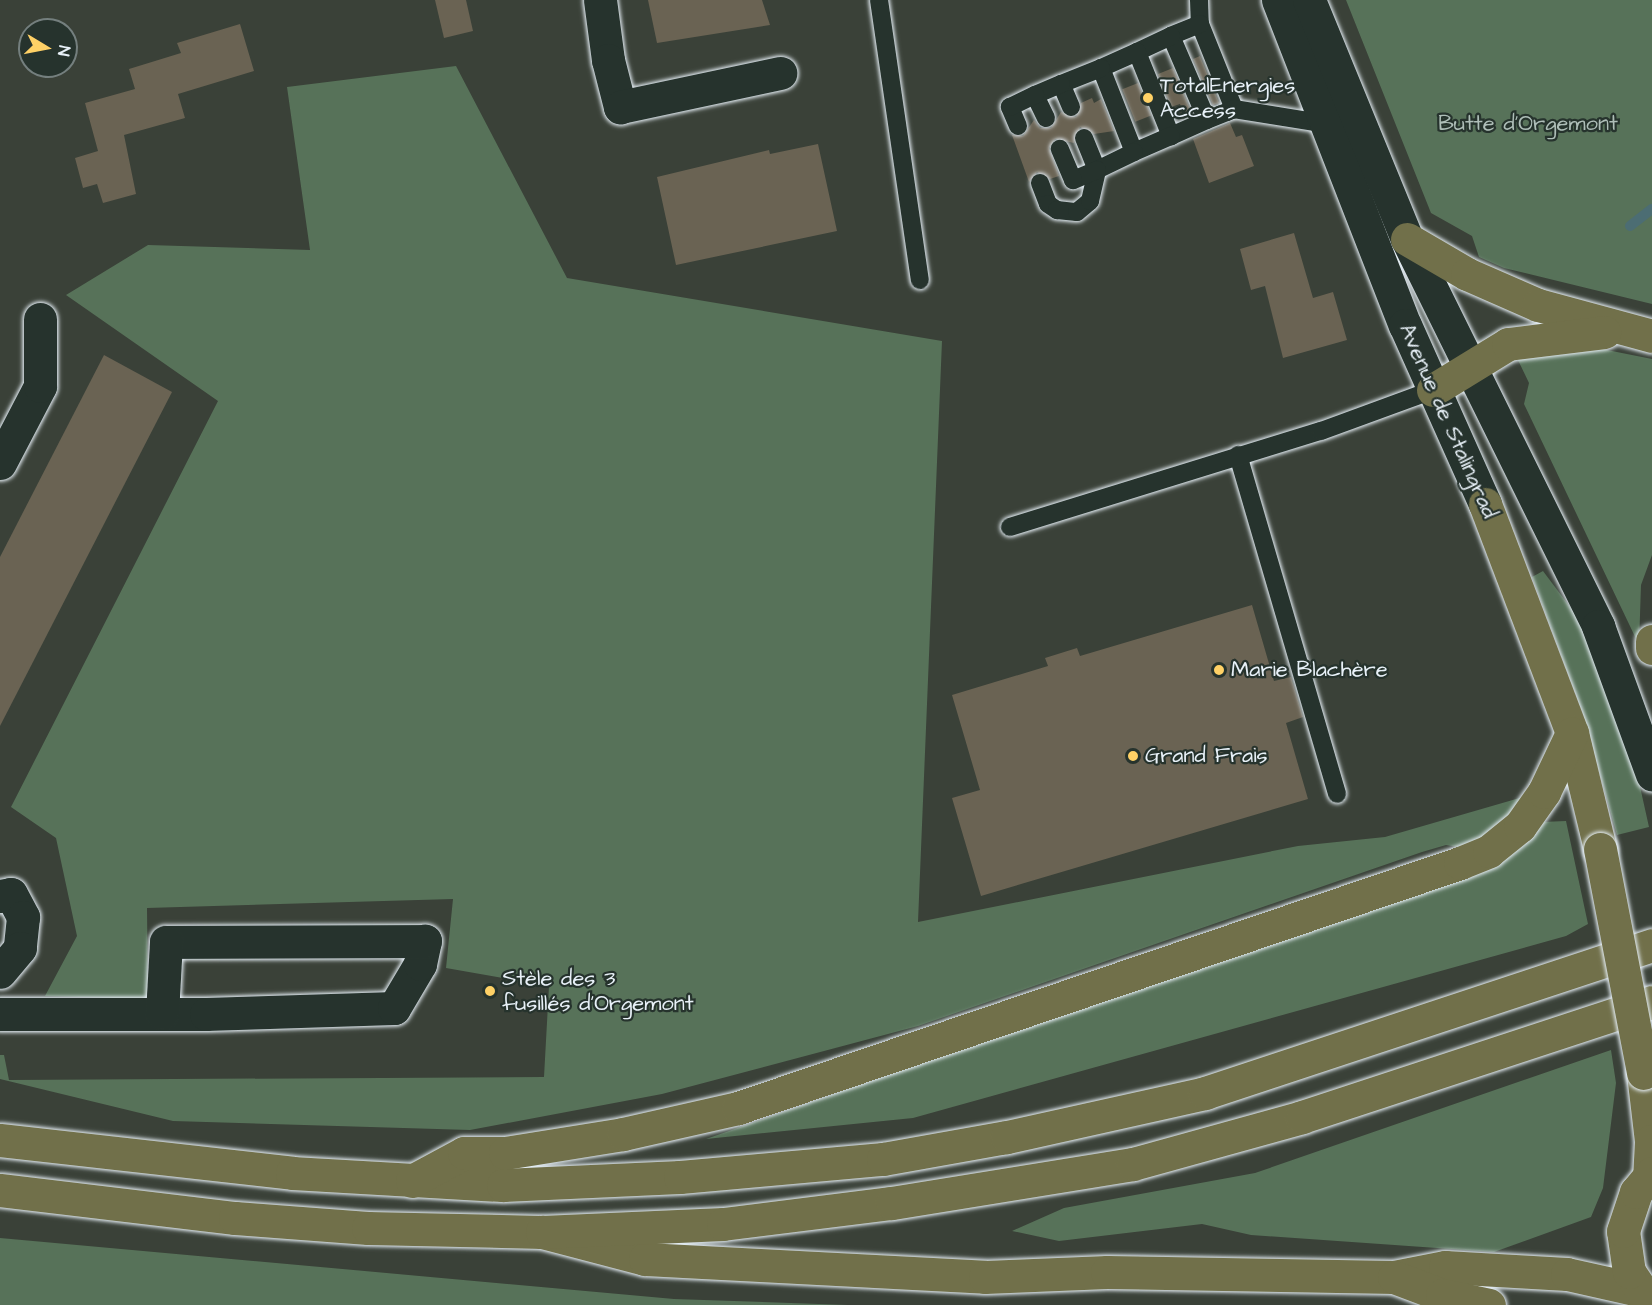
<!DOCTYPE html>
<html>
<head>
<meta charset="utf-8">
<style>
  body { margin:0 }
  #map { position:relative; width:1652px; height:1305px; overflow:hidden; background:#3a4138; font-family:"Architects Daughter",sans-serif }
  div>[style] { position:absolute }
  .green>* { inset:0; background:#577259 }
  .stream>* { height:10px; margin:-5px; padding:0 5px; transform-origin:5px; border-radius:5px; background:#4c6d73 }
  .building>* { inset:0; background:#6a6353; transform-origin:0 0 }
  .roads { filter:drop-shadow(0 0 2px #e8f1f8) drop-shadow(0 0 2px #e8f1f8) }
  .lane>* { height:18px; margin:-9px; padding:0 9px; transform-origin:9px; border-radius:9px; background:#26332d }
  .street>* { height:33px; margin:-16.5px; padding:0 16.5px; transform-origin:16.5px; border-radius:16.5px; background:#26332d }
  .secondary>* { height:33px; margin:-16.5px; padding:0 16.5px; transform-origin:16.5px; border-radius:16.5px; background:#26332d }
  .primary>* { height:33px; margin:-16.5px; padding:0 16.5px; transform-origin:16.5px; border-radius:16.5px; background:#71704a }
  .highway>* { height:33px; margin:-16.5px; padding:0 16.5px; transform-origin:16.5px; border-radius:16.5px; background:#71704a }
  .bridges { filter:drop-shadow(0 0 2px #e8f1f8) drop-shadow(0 0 2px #e8f1f8) }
  .primary-bridge>* { height:33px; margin:-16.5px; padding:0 16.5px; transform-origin:16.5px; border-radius:16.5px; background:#71704a }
  .dots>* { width:16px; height:16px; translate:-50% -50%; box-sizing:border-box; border:3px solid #26332d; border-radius:50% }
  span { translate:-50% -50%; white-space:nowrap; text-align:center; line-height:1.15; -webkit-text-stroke:4.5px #26332d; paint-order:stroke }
  .poi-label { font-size:22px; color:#e8f1f8 }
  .left { translate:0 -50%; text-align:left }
  .park-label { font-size:22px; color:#aebeb8 }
  .street-label { font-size:22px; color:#e8f1f8 }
  .north { position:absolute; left:18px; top:18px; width:60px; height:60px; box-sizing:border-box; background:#26332d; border:2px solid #747f7e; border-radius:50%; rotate:100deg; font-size:16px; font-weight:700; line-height:24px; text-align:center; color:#e8f1f8 }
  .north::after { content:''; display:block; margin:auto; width:21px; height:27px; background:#ffd166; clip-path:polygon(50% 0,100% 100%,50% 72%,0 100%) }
</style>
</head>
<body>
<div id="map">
  <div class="green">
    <i style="clip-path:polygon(1346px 0,1652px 0,1652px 304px,1504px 268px,1479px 257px,1472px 236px,1431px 213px)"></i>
    <i style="clip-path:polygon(456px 66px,567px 278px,942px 341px,918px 922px,1298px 846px,1385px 837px,1523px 797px,1501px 826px,1464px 848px,1446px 845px,1422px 852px,918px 1026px,662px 1094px,470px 1130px,173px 1121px,0 1079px,0 1055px,4px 1055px,9px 1080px,544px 1077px,549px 986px,446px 968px,453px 899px,147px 908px,148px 999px,45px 996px,77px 936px,56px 838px,11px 807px,218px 401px,66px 295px,148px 245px,310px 250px,287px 87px)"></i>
    <i style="clip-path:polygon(1597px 348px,1652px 359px,1652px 555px,1641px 585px,1639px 645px,1524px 404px,1529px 383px,1517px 358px)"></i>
    <i style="clip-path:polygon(1543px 571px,1591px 635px,1633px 755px,1649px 827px,1617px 835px,1583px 714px,1532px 577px)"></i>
    <i style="clip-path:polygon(1566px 821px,1588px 924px,1566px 936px,913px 1118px,706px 1139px,1504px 859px,1542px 822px)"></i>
    <i style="clip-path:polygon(1611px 1050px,1616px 1083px,1603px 1188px,1591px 1217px,1494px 1252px,1251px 1235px,1202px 1224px,1059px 1241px,1012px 1231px,1064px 1208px,1255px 1173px)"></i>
    <i style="clip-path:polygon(0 1238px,674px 1299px,848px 1305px,0 1305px)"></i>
  </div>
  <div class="stream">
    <i style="left:1630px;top:226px;width:28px;rotate:-38deg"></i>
  </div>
  <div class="building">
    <i style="clip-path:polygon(435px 0,466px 0,473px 31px,444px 38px)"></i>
    <i style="clip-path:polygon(648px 0,762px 0,770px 25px,657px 43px)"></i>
    <i style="clip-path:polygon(240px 24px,254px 71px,178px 94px,185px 118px,124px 135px,136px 194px,103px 203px,97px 184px,83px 188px,75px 158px,98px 151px,85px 103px,135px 89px,129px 69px,181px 53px,177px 43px)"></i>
    <i style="clip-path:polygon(1200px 56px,1219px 103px,1213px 105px,1193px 59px)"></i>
    <i style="clip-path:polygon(1173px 68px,1192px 114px,1185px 117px,1180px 104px,1171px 107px,1158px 74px)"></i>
    <i style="left:1138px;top:83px;width:35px;height:17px;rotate:68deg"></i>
    <i style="clip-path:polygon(1092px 98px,1094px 103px,1101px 99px,1114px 131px,1094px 134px,1080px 127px,1074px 143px,1055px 139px,1049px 148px,1059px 176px,1050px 179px,1037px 172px,1029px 182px,1012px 135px,1023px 136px,1034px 120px,1040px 128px,1051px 128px,1061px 112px,1076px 117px,1081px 103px)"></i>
    <i style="clip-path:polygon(1230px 123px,1236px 137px,1242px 135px,1254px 166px,1209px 183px,1193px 139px)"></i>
    <i style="clip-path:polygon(818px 144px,837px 231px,676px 265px,657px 177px,769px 150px,770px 154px)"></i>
    <i style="clip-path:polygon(1294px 233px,1313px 298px,1333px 292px,1347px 340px,1283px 358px,1265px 286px,1251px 290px,1240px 249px)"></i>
    <i style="clip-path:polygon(104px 355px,172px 392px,0 726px,0 557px)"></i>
    <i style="clip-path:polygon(1252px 605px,1274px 681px,1291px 677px,1303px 717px,1286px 723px,1308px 799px,981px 896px,952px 798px,980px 790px,952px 695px,1048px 666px,1045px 658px,1077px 648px,1080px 656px)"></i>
  </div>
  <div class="roads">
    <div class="lane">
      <i style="left:879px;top:0;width:283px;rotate:81.7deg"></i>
      <i style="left:1199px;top:0;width:24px;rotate:88deg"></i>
      <i style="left:1200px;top:24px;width:92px;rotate:68.2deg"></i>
      <i style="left:1200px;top:24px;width:31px;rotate:158deg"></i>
      <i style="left:1171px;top:36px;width:91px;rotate:66.8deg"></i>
      <i style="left:1207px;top:120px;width:29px;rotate:-22deg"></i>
      <i style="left:1234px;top:109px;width:95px;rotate:9.1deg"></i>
      <i style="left:1171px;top:36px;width:38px;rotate:155deg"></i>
      <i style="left:1137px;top:52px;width:91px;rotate:68deg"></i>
      <i style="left:1171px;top:136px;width:39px;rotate:-24deg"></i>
      <i style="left:1137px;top:52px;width:39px;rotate:156deg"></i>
      <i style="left:1101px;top:68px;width:90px;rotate:68.6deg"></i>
      <i style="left:1134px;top:152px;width:40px;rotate:-23.4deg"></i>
      <i style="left:1071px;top:107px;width:25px;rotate:-113deg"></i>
      <i style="left:1061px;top:84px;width:43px;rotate:-21.8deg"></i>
      <i style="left:1046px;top:118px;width:25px;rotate:-116deg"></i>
      <i style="left:1035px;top:95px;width:28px;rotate:-23deg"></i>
      <i style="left:1018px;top:126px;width:21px;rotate:-113deg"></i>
      <i style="left:1010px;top:107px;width:28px;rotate:-26deg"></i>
      <i style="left:1084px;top:138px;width:35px;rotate:68deg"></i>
      <i style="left:1097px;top:170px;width:41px;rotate:-25.9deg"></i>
      <i style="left:1040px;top:183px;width:22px;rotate:69deg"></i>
      <i style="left:1048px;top:204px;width:11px;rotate:34deg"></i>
      <i style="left:1057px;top:210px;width:20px;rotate:6deg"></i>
      <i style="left:1077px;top:212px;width:17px;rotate:-40deg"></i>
      <i style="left:1090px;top:201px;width:32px;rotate:-77deg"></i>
      <i style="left:1097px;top:170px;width:26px;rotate:157deg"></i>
      <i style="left:1073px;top:180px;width:34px;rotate:-113deg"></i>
      <i style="left:1238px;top:455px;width:353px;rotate:73.7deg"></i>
      <i style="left:1010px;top:527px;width:325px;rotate:-17.2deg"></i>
      <i style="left:1321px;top:431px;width:119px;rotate:-20.1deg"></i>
    </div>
    <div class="street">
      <i style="left:600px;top:0;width:61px;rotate:82.4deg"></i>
      <i style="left:608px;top:60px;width:49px;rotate:75.7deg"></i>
      <i style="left:620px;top:107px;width:164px;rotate:-12deg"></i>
      <i style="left:0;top:463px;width:87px;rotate:-62.5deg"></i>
      <i style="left:40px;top:386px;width:67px;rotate:-90deg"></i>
      <i style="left:0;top:896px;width:11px;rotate:-10deg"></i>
      <i style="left:11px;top:894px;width:26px;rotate:62deg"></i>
      <i style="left:23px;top:917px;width:31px;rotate:96deg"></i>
      <i style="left:20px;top:948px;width:31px;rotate:130deg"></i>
      <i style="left:0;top:1014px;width:206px"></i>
      <i style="left:206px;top:1014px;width:188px;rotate:-1.8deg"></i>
      <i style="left:394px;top:1008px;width:51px;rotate:-59.4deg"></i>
      <i style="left:420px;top:964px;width:24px;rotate:-78deg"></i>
      <i style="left:425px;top:941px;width:259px;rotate:179.8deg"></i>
      <i style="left:166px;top:942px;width:71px;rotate:93.2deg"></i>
    </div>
    <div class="secondary">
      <i style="left:1278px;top:0;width:349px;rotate:68.7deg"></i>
      <i style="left:1405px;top:325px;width:196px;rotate:65.9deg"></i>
      <i style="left:1309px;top:0;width:258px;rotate:67.7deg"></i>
      <i style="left:1407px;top:239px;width:432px;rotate:63.7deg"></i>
      <i style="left:1598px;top:626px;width:158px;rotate:70deg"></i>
    </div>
    <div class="primary">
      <i style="left:1485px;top:504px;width:245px;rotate:69.2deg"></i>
      <i style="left:1572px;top:733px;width:119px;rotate:76.4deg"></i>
      <i style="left:1652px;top:641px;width:7px;rotate:90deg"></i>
      <i style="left:1643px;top:1073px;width:68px;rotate:83.3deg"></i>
      <i style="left:1651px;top:1141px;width:34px;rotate:93deg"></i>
      <i style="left:0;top:1140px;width:294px;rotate:6.4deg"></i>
      <i style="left:292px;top:1173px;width:211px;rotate:3.3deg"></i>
      <i style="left:503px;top:1185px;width:177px;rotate:-2.6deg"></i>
      <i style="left:680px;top:1177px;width:204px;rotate:-5.1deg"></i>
      <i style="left:883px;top:1159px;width:126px;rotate:-10.1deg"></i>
      <i style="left:1007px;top:1137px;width:203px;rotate:-12.5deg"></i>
      <i style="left:1205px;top:1093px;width:471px;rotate:-18.3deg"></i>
      <i style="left:412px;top:1181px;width:59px;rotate:-28.3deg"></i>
      <i style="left:464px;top:1153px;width:41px"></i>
      <i style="left:505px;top:1153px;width:120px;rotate:-9.1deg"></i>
      <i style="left:623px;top:1134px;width:118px;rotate:-12.7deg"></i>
      <i style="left:738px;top:1108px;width:762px;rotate:-18.74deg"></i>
      <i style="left:1460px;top:863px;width:31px;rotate:-22deg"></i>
      <i style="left:1489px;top:851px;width:40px;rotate:-39deg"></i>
      <i style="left:1520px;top:826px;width:42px;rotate:-54.8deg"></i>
      <i style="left:1544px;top:792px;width:65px;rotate:-64.6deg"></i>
      <i style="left:0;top:1190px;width:237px;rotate:6.8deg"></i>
      <i style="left:235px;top:1218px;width:133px;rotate:4.3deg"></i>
      <i style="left:368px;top:1228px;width:174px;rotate:1.3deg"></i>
      <i style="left:542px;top:1232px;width:106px;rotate:14.7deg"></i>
      <i style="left:645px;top:1259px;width:340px;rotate:3deg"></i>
      <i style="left:985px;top:1277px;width:122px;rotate:-2.3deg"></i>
      <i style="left:1107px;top:1272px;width:287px;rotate:1deg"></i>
      <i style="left:1394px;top:1277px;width:52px;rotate:-11.1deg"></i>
      <i style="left:1445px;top:1267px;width:122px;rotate:3.3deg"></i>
      <i style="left:1567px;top:1274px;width:74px;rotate:12.5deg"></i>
      <i style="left:1394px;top:1277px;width:51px;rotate:20.6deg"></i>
      <i style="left:1442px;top:1295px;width:48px;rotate:12deg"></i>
      <i style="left:1648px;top:1300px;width:34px;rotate:-124deg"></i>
      <i style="left:1629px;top:1272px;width:41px;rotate:-98.3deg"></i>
      <i style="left:1623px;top:1231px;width:41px;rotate:-71.6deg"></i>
      <i style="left:1636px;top:1192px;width:25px;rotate:-50deg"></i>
    </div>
    <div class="highway">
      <i style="left:1407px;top:239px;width:69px;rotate:30.3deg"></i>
      <i style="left:1467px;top:274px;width:77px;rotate:23.6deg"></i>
      <i style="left:1538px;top:305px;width:118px;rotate:15.2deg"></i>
      <i style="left:1433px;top:390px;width:88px;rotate:-31.5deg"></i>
      <i style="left:1508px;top:344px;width:97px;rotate:-7.1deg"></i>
      <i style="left:542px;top:1232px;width:181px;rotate:-2.5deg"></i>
      <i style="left:723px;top:1224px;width:170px;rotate:-7.1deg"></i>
      <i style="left:892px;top:1203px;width:244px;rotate:-9.2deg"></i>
      <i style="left:1133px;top:1164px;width:175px;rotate:-15.5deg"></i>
      <i style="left:1302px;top:1117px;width:368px;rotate:-18.2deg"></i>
    </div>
  </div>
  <div class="bridges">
    <div class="primary-bridge">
      <i style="left:1600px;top:849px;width:228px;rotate:79.1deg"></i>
    </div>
  </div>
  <div class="dots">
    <i style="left:1148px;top:98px;background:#ffd166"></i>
    <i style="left:1219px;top:670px;background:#ffd166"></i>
    <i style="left:1133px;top:756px;background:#ffd166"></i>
    <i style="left:490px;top:991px;background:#ffd166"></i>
  </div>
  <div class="poi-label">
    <span class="left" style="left:1160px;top:98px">TotalEnergies<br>Access</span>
    <span class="left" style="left:1231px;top:670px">Marie Blachère</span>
    <span class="left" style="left:1145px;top:756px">Grand Frais</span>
    <span class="left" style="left:502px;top:991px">Stèle des 3<br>fusillés d'Orgemont</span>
  </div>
  <div class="park-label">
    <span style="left:1528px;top:124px">Butte d'Orgemont</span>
  </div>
  <div class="street-label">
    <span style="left:1448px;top:421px;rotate:66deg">Avenue de Stalingrad</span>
  </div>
  <div class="north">N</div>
</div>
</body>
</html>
